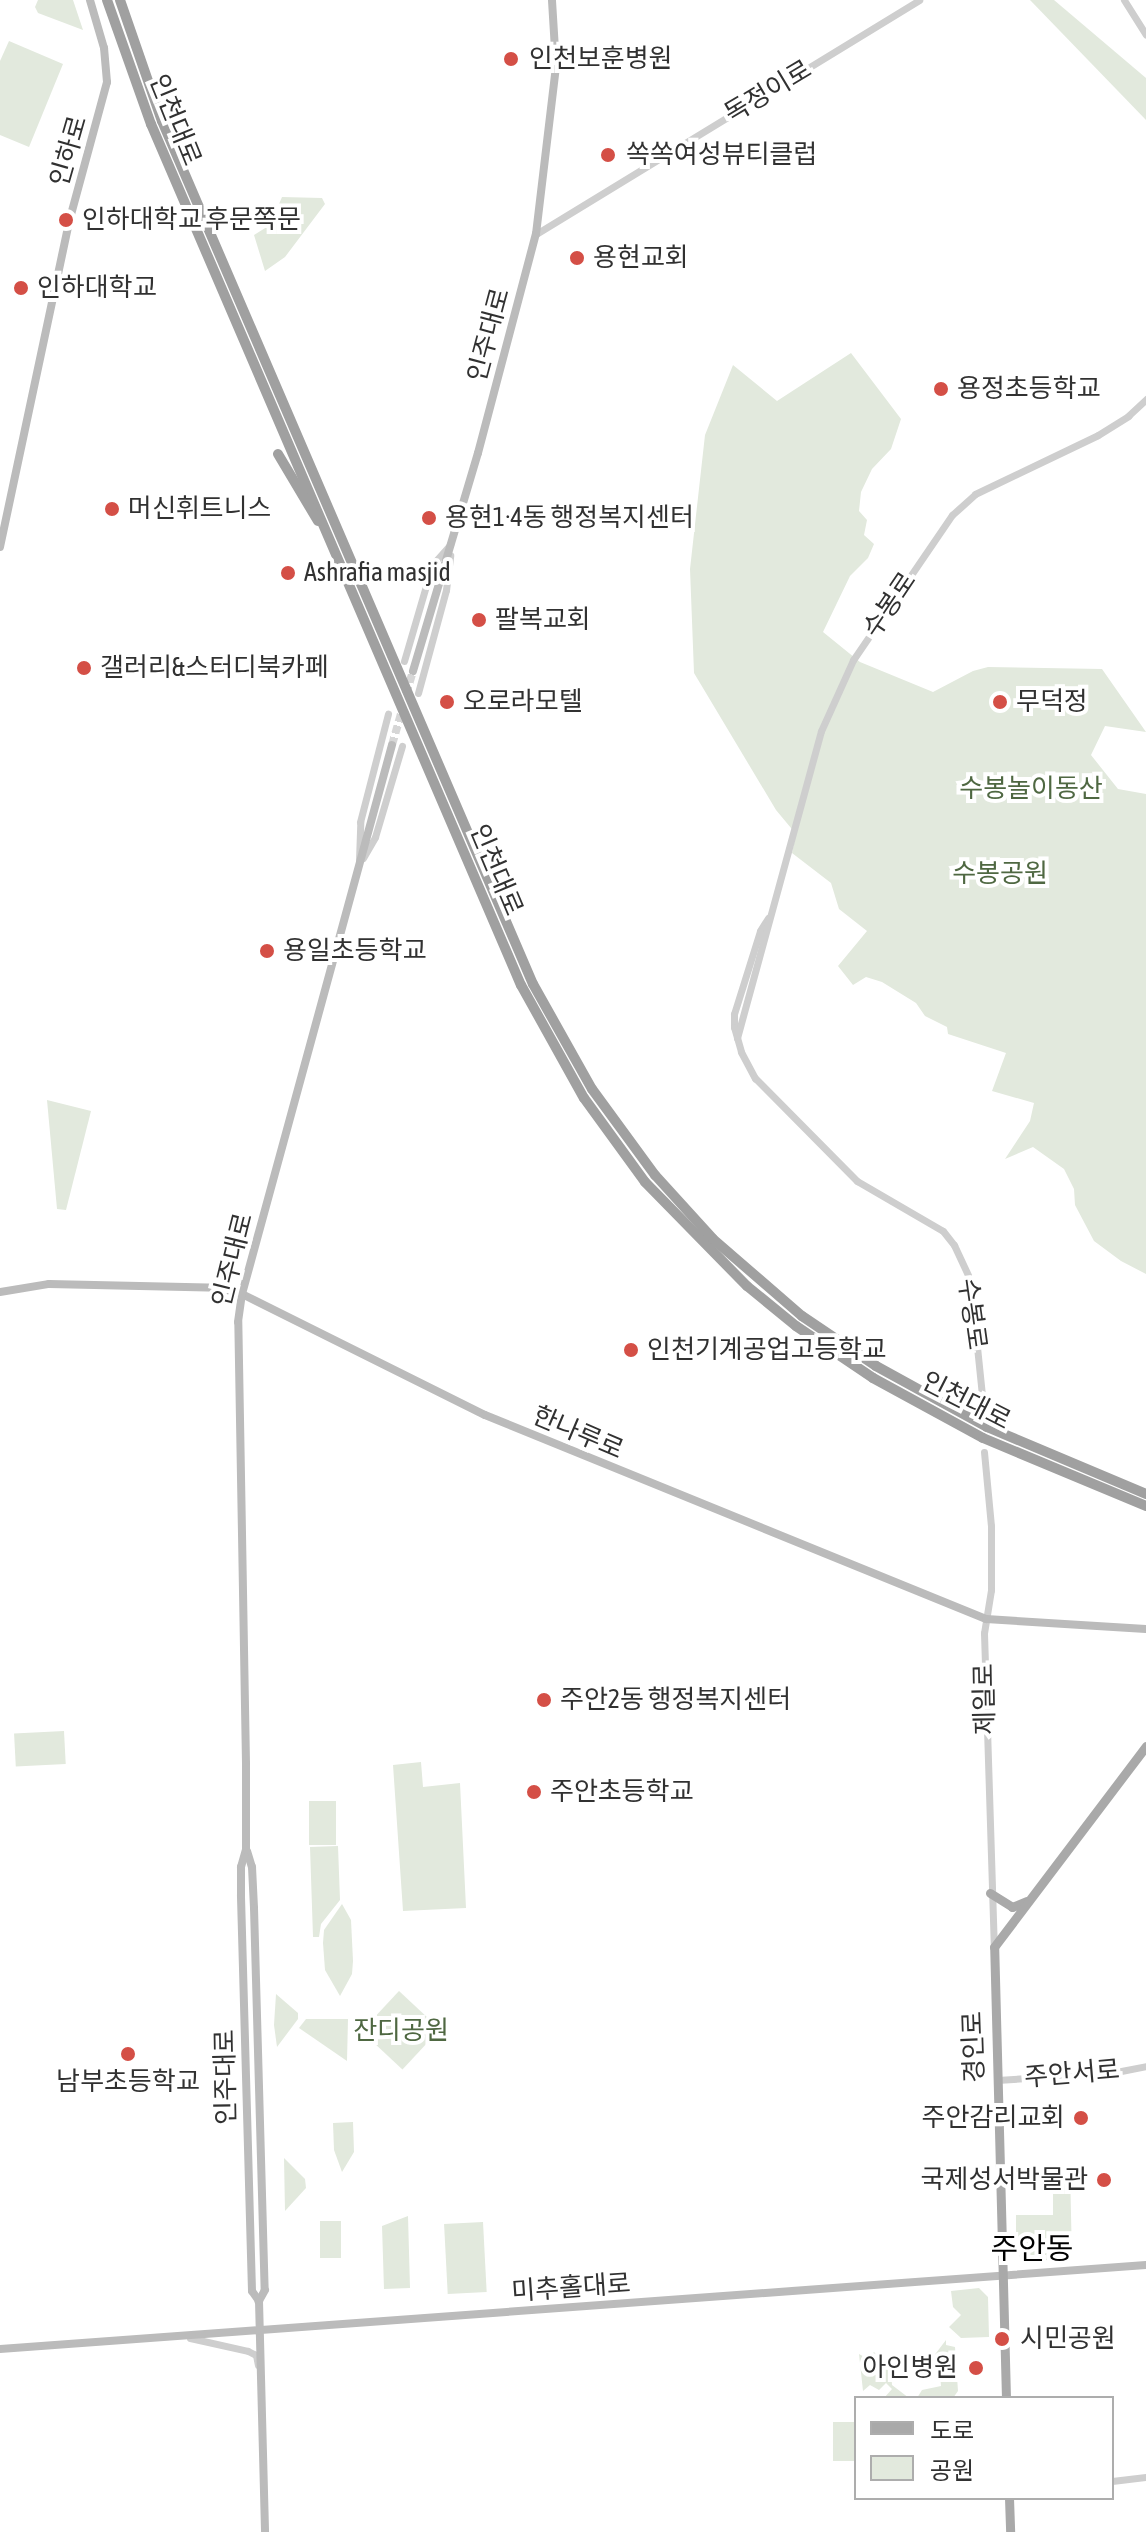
<!DOCTYPE html>
<html>
<head>
<meta charset="utf-8">
<style>
  body { margin:0 }
  #map { position:relative; width:1146px; height:2532px; overflow:hidden; background:#fff; font-family:"Asap Condensed","Noto Sans KR",sans-serif }
  div>[style] { position:absolute }
  .green>* { inset:0; background:#e2e9dd; transform-origin:0 0 }
  .secondary-tunnel>* { height:8px; margin-top:-4px; transform-origin:0; background:repeating-linear-gradient(90deg,#d6d6d6 0 8px,transparent 0 12px) }
  .tertiary>* { height:7px; margin:-3.5px; padding:0 3.5px; transform-origin:3.5px; border-radius:3.5px; background:#cecece }
  .secondary>* { height:8px; margin:-4px; padding:0 4px; transform-origin:4px; border-radius:4px; background:#bbb }
  .primary>* { height:9px; margin:-4.5px; padding:0 4.5px; transform-origin:4.5px; border-radius:4.5px; background:#a9a9a9 }
  .trunk>* { height:10px; margin:-5px; padding:0 5px; transform-origin:5px; border-radius:5px; background:#a0a0a0 }
  .dots>* { width:22px; height:22px; translate:-50% -50%; box-sizing:border-box; border:4px solid #fff; border-radius:50% }
  span { translate:-50% -50%; white-space:nowrap; text-align:center; line-height:1.15; -webkit-text-stroke:8px #fff; paint-order:stroke }
  .poi-label { font-size:26px; color:#313131 }
  .left { translate:0 -50%; text-align:left }
  .right { translate:-100% -50%; text-align:right }
  .street-label { font-size:26px; color:#313131 }
  .park-label { font-size:26px; color:#4f6842 }
  .quarter-label { font-size:30px; color:#000 }
  .legend { position:absolute; left:854px; top:2396px; width:260px; height:104px; box-sizing:border-box; background:#fff; border:2px solid #adadad; margin:0; padding:10px 14px; list-style:none; font-size:24px; color:#313131 }
  .legend li { display:flex; align-items:center; gap:16px; height:40px }
  .legend b { width:40px; border:2px solid #adadad }
</style>
</head>
<body>
<div id="map">
  <div class="green">
    <i style="clip-path:polygon(38px 0,73px 0,83px 30px,38px 13px,35px 7px)"></i>
    <i style="clip-path:polygon(1030px 0,1054px 0,1146px 78px,1146px 120px)"></i>
    <i style="clip-path:polygon(9px 41px,63px 64px,29px 147px,0 135px,0 61px)"></i>
    <i style="clip-path:polygon(282px 197px,322px 198px,325px 204px,285px 257px,265px 271px,254px 235px,270px 225px)"></i>
    <i style="clip-path:polygon(851px 353px,901px 419px,891px 449px,872px 469px,861px 492px,859px 511px,867px 520px,864px 535px,874px 544px,868px 558px,850px 576px,823px 632px,860px 662px,933px 692px,973px 671px,988px 667px,1102px 669px,1146px 732px,1105px 726px,1091px 755px,1118px 789px,1146px 794px,1146px 1274px,1121px 1261px,1094px 1241px,1075px 1205px,1074px 1189px,1064px 1169px,1033px 1147px,1005px 1159px,1030px 1121px,1034px 1103px,992px 1091px,1006px 1053px,948px 1034px,947px 1027px,925px 1016px,916px 1003px,882px 982px,866px 977px,853px 985px,838px 966px,867px 931px,839px 909px,831px 883px,792px 853px,796px 834px,776px 810px,694px 673px,690px 569px,705px 435px,733px 365px,777px 401px)"></i>
    <i style="clip-path:polygon(47px 1100px,91px 1111px,66px 1210px,57px 1209px)"></i>
    <i style="left:64px;top:1731px;width:33px;height:50px;rotate:87deg"></i>
    <i style="clip-path:polygon(421px 1762px,423px 1787px,460px 1783px,466px 1908px,403px 1911px,393px 1765px)"></i>
    <i style="left:309px;top:1801px;width:27px;height:44px"></i>
    <i style="clip-path:polygon(338px 1846px,340px 1900px,321px 1924px,319px 1937px,313px 1937px,310px 1847px)"></i>
    <i style="clip-path:polygon(342px 1904px,351px 1920px,353px 1961px,352px 1974px,340px 1996px,325px 1970px,323px 1943px,324px 1930px)"></i>
    <i style="left:399px;top:1991px;width:56px;height:55px;rotate:43deg"></i>
    <i style="clip-path:polygon(276px 1994px,298px 2013px,298px 2019px,277px 2047px,274px 2025px)"></i>
    <i style="clip-path:polygon(306px 2019px,348px 2019px,347px 2061px,299px 2028px)"></i>
    <i style="clip-path:polygon(353px 2122px,354px 2152px,342px 2172px,334px 2150px,333px 2123px)"></i>
    <i style="clip-path:polygon(284px 2158px,305px 2179px,306px 2188px,285px 2211px)"></i>
    <i style="clip-path:polygon(1053px 2169px,1070px 2169px,1072px 2259px,1025px 2261px,1016px 2253px,1016px 2215px,1053px 2215px)"></i>
    <i style="clip-path:polygon(408px 2216px,410px 2288px,384px 2289px,382px 2226px)"></i>
    <i style="left:320px;top:2221px;width:21px;height:37px"></i>
    <i style="left:483px;top:2222px;width:70px;height:39px;rotate:87deg"></i>
    <i style="clip-path:polygon(979px 2288px,988px 2297px,989px 2337px,961px 2338px,949px 2327px,961px 2315px,953px 2307px,951px 2291px)"></i>
    <i style="clip-path:polygon(946px 2340px,946px 2345px,955px 2347px,958px 2391px,953px 2398px,917px 2398px,922px 2390px,941px 2386px,939px 2362px,933px 2357px)"></i>
    <i style="clip-path:polygon(874px 2352px,891px 2370px,892px 2385px,909px 2398px,884px 2398px,892px 2389px,886px 2383px,879px 2390px,870px 2385px,863px 2391px,859px 2354px,868px 2359px)"></i>
    <i style="left:856px;top:2422px;width:39px;height:23px;rotate:90deg"></i>
  </div>
  <div class="secondary-tunnel">
    <i style="left:406px;top:694px;width:24px;rotate:-73deg"></i>
    <i style="left:392px;top:745px;width:40px;rotate:-74deg"></i>
  </div>
  <div class="tertiary">
    <i style="left:1124px;top:0;width:41px;rotate:57.8deg"></i>
    <i style="left:536px;top:234px;width:449px;rotate:-31.4deg"></i>
    <i style="left:404px;top:661px;width:100px;rotate:-73.7deg"></i>
    <i style="left:432px;top:565px;width:27px;rotate:-48deg"></i>
    <i style="left:418px;top:693px;width:107px;rotate:-74.8deg"></i>
    <i style="left:446px;top:590px;width:35px;rotate:-83deg"></i>
    <i style="left:363px;top:858px;width:24px;rotate:-60deg"></i>
    <i style="left:375px;top:837px;width:95px;rotate:-73.5deg"></i>
    <i style="left:359px;top:860px;width:38px;rotate:-88deg"></i>
    <i style="left:360px;top:822px;width:112px;rotate:-75.5deg"></i>
    <i style="left:768px;top:918px;width:15px;rotate:122deg"></i>
    <i style="left:760px;top:931px;width:87px;rotate:107.4deg"></i>
    <i style="left:734px;top:1014px;width:13px;rotate:90deg"></i>
    <i style="left:734px;top:1027px;width:26px;rotate:74deg"></i>
    <i style="left:741px;top:1052px;width:30px;rotate:62deg"></i>
    <i style="left:755px;top:1078px;width:145px;rotate:45.3deg"></i>
    <i style="left:857px;top:1181px;width:99px;rotate:30.2deg"></i>
    <i style="left:943px;top:1231px;width:18px;rotate:52deg"></i>
    <i style="left:954px;top:1245px;width:38px;rotate:65deg"></i>
    <i style="left:970px;top:1279px;width:126px;rotate:84.1deg"></i>
    <i style="left:737px;top:1038px;width:318px;rotate:-74.7deg"></i>
    <i style="left:821px;top:731px;width:78px;rotate:-65.7deg"></i>
    <i style="left:853px;top:660px;width:176px;rotate:-55.7deg"></i>
    <i style="left:952px;top:515px;width:31px;rotate:-42deg"></i>
    <i style="left:975px;top:494px;width:136px;rotate:-25.6deg"></i>
    <i style="left:1098px;top:435px;width:36px;rotate:-32deg"></i>
    <i style="left:1128px;top:416px;width:25px;rotate:-43deg"></i>
    <i style="left:984px;top:1452px;width:74px;rotate:84.6deg"></i>
    <i style="left:991px;top:1526px;width:64px;rotate:90deg"></i>
    <i style="left:991px;top:1590px;width:44px;rotate:99.2deg"></i>
    <i style="left:984px;top:1633px;width:314px;rotate:88.2deg"></i>
    <i style="left:997px;top:2080px;width:119px;rotate:-3.8deg"></i>
    <i style="left:1116px;top:2072px;width:31px;rotate:-11deg"></i>
    <i style="left:190px;top:2338px;width:59px;rotate:12.6deg"></i>
    <i style="left:248px;top:2351px;width:9px;rotate:27deg"></i>
    <i style="left:256px;top:2355px;width:10px;rotate:79deg"></i>
    <i style="left:1112px;top:2481px;width:34px;rotate:-7deg"></i>
  </div>
  <div class="secondary">
    <i style="left:0;top:547px;width:332px;rotate:-78deg"></i>
    <i style="left:69px;top:222px;width:145px;rotate:-74.8deg"></i>
    <i style="left:107px;top:82px;width:34px;rotate:-95deg"></i>
    <i style="left:104px;top:48px;width:50px;rotate:-106.3deg"></i>
    <i style="left:413px;top:671px;width:227px;rotate:-73.4deg"></i>
    <i style="left:478px;top:453px;width:227px;rotate:-75.2deg"></i>
    <i style="left:536px;top:234px;width:169px;rotate:-83.2deg"></i>
    <i style="left:556px;top:66px;width:66px;rotate:-93.5deg"></i>
    <i style="left:0;top:1292px;width:50px;rotate:-9.3deg"></i>
    <i style="left:49px;top:1284px;width:170px;rotate:1.3deg"></i>
    <i style="left:219px;top:1288px;width:24px;rotate:15deg"></i>
    <i style="left:242px;top:1294px;width:271px;rotate:26.5deg"></i>
    <i style="left:485px;top:1415px;width:541px;rotate:22.16deg"></i>
    <i style="left:986px;top:1619px;width:160px;rotate:3.6deg"></i>
    <i style="left:247px;top:1851px;width:17px;rotate:73deg"></i>
    <i style="left:252px;top:1867px;width:41px;rotate:87.2deg"></i>
    <i style="left:254px;top:1908px;width:382px;rotate:88.4deg"></i>
    <i style="left:265px;top:2290px;width:13px;rotate:119deg"></i>
    <i style="left:259px;top:2301px;width:231px;rotate:88.5deg"></i>
    <i style="left:259px;top:2301px;width:12px;rotate:-125deg"></i>
    <i style="left:252px;top:2291px;width:396px;rotate:-91.6deg"></i>
    <i style="left:241px;top:1895px;width:28px;rotate:-90deg"></i>
    <i style="left:241px;top:1867px;width:18px;rotate:-74deg"></i>
    <i style="left:246px;top:1850px;width:87px;rotate:-90deg"></i>
    <i style="left:246px;top:1763px;width:441px;rotate:-91deg"></i>
    <i style="left:238px;top:1322px;width:28px;rotate:-82deg"></i>
    <i style="left:242px;top:1294px;width:569px;rotate:-74.72deg"></i>
    <i style="left:0;top:2349px;width:1149px;rotate:-4.19deg"></i>
  </div>
  <div class="primary">
    <i style="left:990px;top:1893px;width:26px;rotate:32deg"></i>
    <i style="left:1012px;top:1907px;width:16px;rotate:-22deg"></i>
    <i style="left:1006px;top:2398px;width:451px;rotate:-91.5deg"></i>
    <i style="left:994px;top:1947px;width:252px;rotate:-52.9deg"></i>
    <i style="left:1009px;top:2498px;width:34px;rotate:88deg"></i>
  </div>
  <div class="trunk">
    <i style="left:107px;top:0;width:132px;rotate:70.5deg"></i>
    <i style="left:151px;top:124px;width:937px;rotate:66.75deg"></i>
    <i style="left:521px;top:985px;width:129px;rotate:60.9deg"></i>
    <i style="left:584px;top:1098px;width:104px;rotate:54deg"></i>
    <i style="left:645px;top:1182px;width:146px;rotate:45.6deg"></i>
    <i style="left:747px;top:1286px;width:63px;rotate:39.2deg"></i>
    <i style="left:796px;top:1326px;width:93px;rotate:34deg"></i>
    <i style="left:873px;top:1378px;width:125px;rotate:28.6deg"></i>
    <i style="left:983px;top:1438px;width:177px;rotate:22.6deg"></i>
    <i style="left:120px;top:0;width:128px;rotate:70.9deg"></i>
    <i style="left:162px;top:121px;width:939px;rotate:66.74deg"></i>
    <i style="left:533px;top:984px;width:120px;rotate:60.7deg"></i>
    <i style="left:592px;top:1089px;width:107px;rotate:53.8deg"></i>
    <i style="left:655px;top:1175px;width:86px;rotate:47.8deg"></i>
    <i style="left:713px;top:1239px;width:118px;rotate:40.9deg"></i>
    <i style="left:802px;top:1316px;width:89px;rotate:34deg"></i>
    <i style="left:876px;top:1366px;width:127px;rotate:28.8deg"></i>
    <i style="left:987px;top:1427px;width:173px;rotate:22.8deg"></i>
    <i style="left:278px;top:454px;width:78px;rotate:59.2deg"></i>
  </div>
  <div class="dots">
    <i style="left:511px;top:59px;background:#d44f46"></i>
    <i style="left:608px;top:155px;background:#d44f46"></i>
    <i style="left:66px;top:220px;background:#d44f46"></i>
    <i style="left:577px;top:258px;background:#d44f46"></i>
    <i style="left:21px;top:288px;background:#d44f46"></i>
    <i style="left:941px;top:389px;background:#d44f46"></i>
    <i style="left:112px;top:509px;background:#d44f46"></i>
    <i style="left:429px;top:518px;background:#d44f46"></i>
    <i style="left:288px;top:573px;background:#d44f46"></i>
    <i style="left:479px;top:620px;background:#d44f46"></i>
    <i style="left:84px;top:668px;background:#d44f46"></i>
    <i style="left:447px;top:702px;background:#d44f46"></i>
    <i style="left:1000px;top:702px;background:#d44f46"></i>
    <i style="left:267px;top:951px;background:#d44f46"></i>
    <i style="left:631px;top:1350px;background:#d44f46"></i>
    <i style="left:544px;top:1700px;background:#d44f46"></i>
    <i style="left:534px;top:1792px;background:#d44f46"></i>
    <i style="left:128px;top:2054px;background:#d44f46"></i>
    <i style="left:1081px;top:2118px;background:#d44f46"></i>
    <i style="left:1104px;top:2180px;background:#d44f46"></i>
    <i style="left:1002px;top:2339px;background:#d44f46"></i>
    <i style="left:976px;top:2368px;background:#d44f46"></i>
  </div>
  <div class="poi-label">
    <span class="left" style="left:529px;top:59px">인천보훈병원</span>
    <span class="left" style="left:626px;top:155px">쏙쏙여성뷰티클럽</span>
    <span class="left" style="left:82px;top:220px">인하대학교 후문쪽문</span>
    <span class="left" style="left:593px;top:258px">용현교회</span>
    <span class="left" style="left:37px;top:288px">인하대학교</span>
    <span class="left" style="left:957px;top:389px">용정초등학교</span>
    <span class="left" style="left:128px;top:509px">머신휘트니스</span>
    <span class="left" style="left:445px;top:518px">용현1·4동 행정복지센터</span>
    <span class="left" style="left:304px;top:573px">Ashrafia masjid</span>
    <span class="left" style="left:495px;top:620px">팔복교회</span>
    <span class="left" style="left:100px;top:668px">갤러리&amp;스터디북카페</span>
    <span class="left" style="left:463px;top:702px">오로라모텔</span>
    <span class="left" style="left:1016px;top:702px">무덕정</span>
    <span class="left" style="left:283px;top:951px">용일초등학교</span>
    <span class="left" style="left:647px;top:1350px">인천기계공업고등학교</span>
    <span class="left" style="left:560px;top:1700px">주안2동 행정복지센터</span>
    <span class="left" style="left:550px;top:1792px">주안초등학교</span>
    <span style="left:128px;top:2082px">남부초등학교</span>
    <span class="right" style="left:1065px;top:2118px">주안감리교회</span>
    <span class="right" style="left:1088px;top:2180px">국제성서박물관</span>
    <span class="left" style="left:1020px;top:2339px">시민공원</span>
    <span class="right" style="left:958px;top:2368px">아인병원</span>
  </div>
  <div class="street-label">
    <span style="left:768px;top:92px;rotate:-31deg">독정이로</span>
    <span style="left:175px;top:120px;rotate:68deg">인천대로</span>
    <span style="left:69px;top:151px;rotate:-74deg">인하로</span>
    <span style="left:489px;top:335px;rotate:-75deg">인주대로</span>
    <span style="left:890px;top:605px;rotate:-56deg">수봉로</span>
    <span style="left:496px;top:870px;rotate:67deg">인천대로</span>
    <span style="left:233px;top:1260px;rotate:-76deg">인주대로</span>
    <span style="left:972px;top:1314px;rotate:82deg">수봉로</span>
    <span style="left:966px;top:1401px;rotate:27deg">인천대로</span>
    <span style="left:578px;top:1433px;rotate:23deg">한나루로</span>
    <span style="left:985px;top:1699px;rotate:-91deg">제일로</span>
    <span style="left:974px;top:2047px;rotate:-92deg">경인로</span>
    <span style="left:1072px;top:2074px;rotate:-5deg">주안서로</span>
    <span style="left:226px;top:2077px;rotate:-91deg">인주대로</span>
    <span style="left:571px;top:2288px;rotate:-4deg">미추홀대로</span>
  </div>
  <div class="park-label">
    <span style="left:1031px;top:789px">수봉놀이동산</span>
    <span style="left:1000px;top:874px">수봉공원</span>
    <span style="left:401px;top:2031px">잔디공원</span>
  </div>
  <div class="quarter-label">
    <span style="left:1032px;top:2248px">주안동</span>
  </div>
  <ul class="legend">
  <li><b style="height:10px;background:#a9a9a9"></b>도로</li>
  <li><b style="height:22px;background:#e2e9dd"></b>공원</li>
  </ul>
</div>
</body>
</html>
